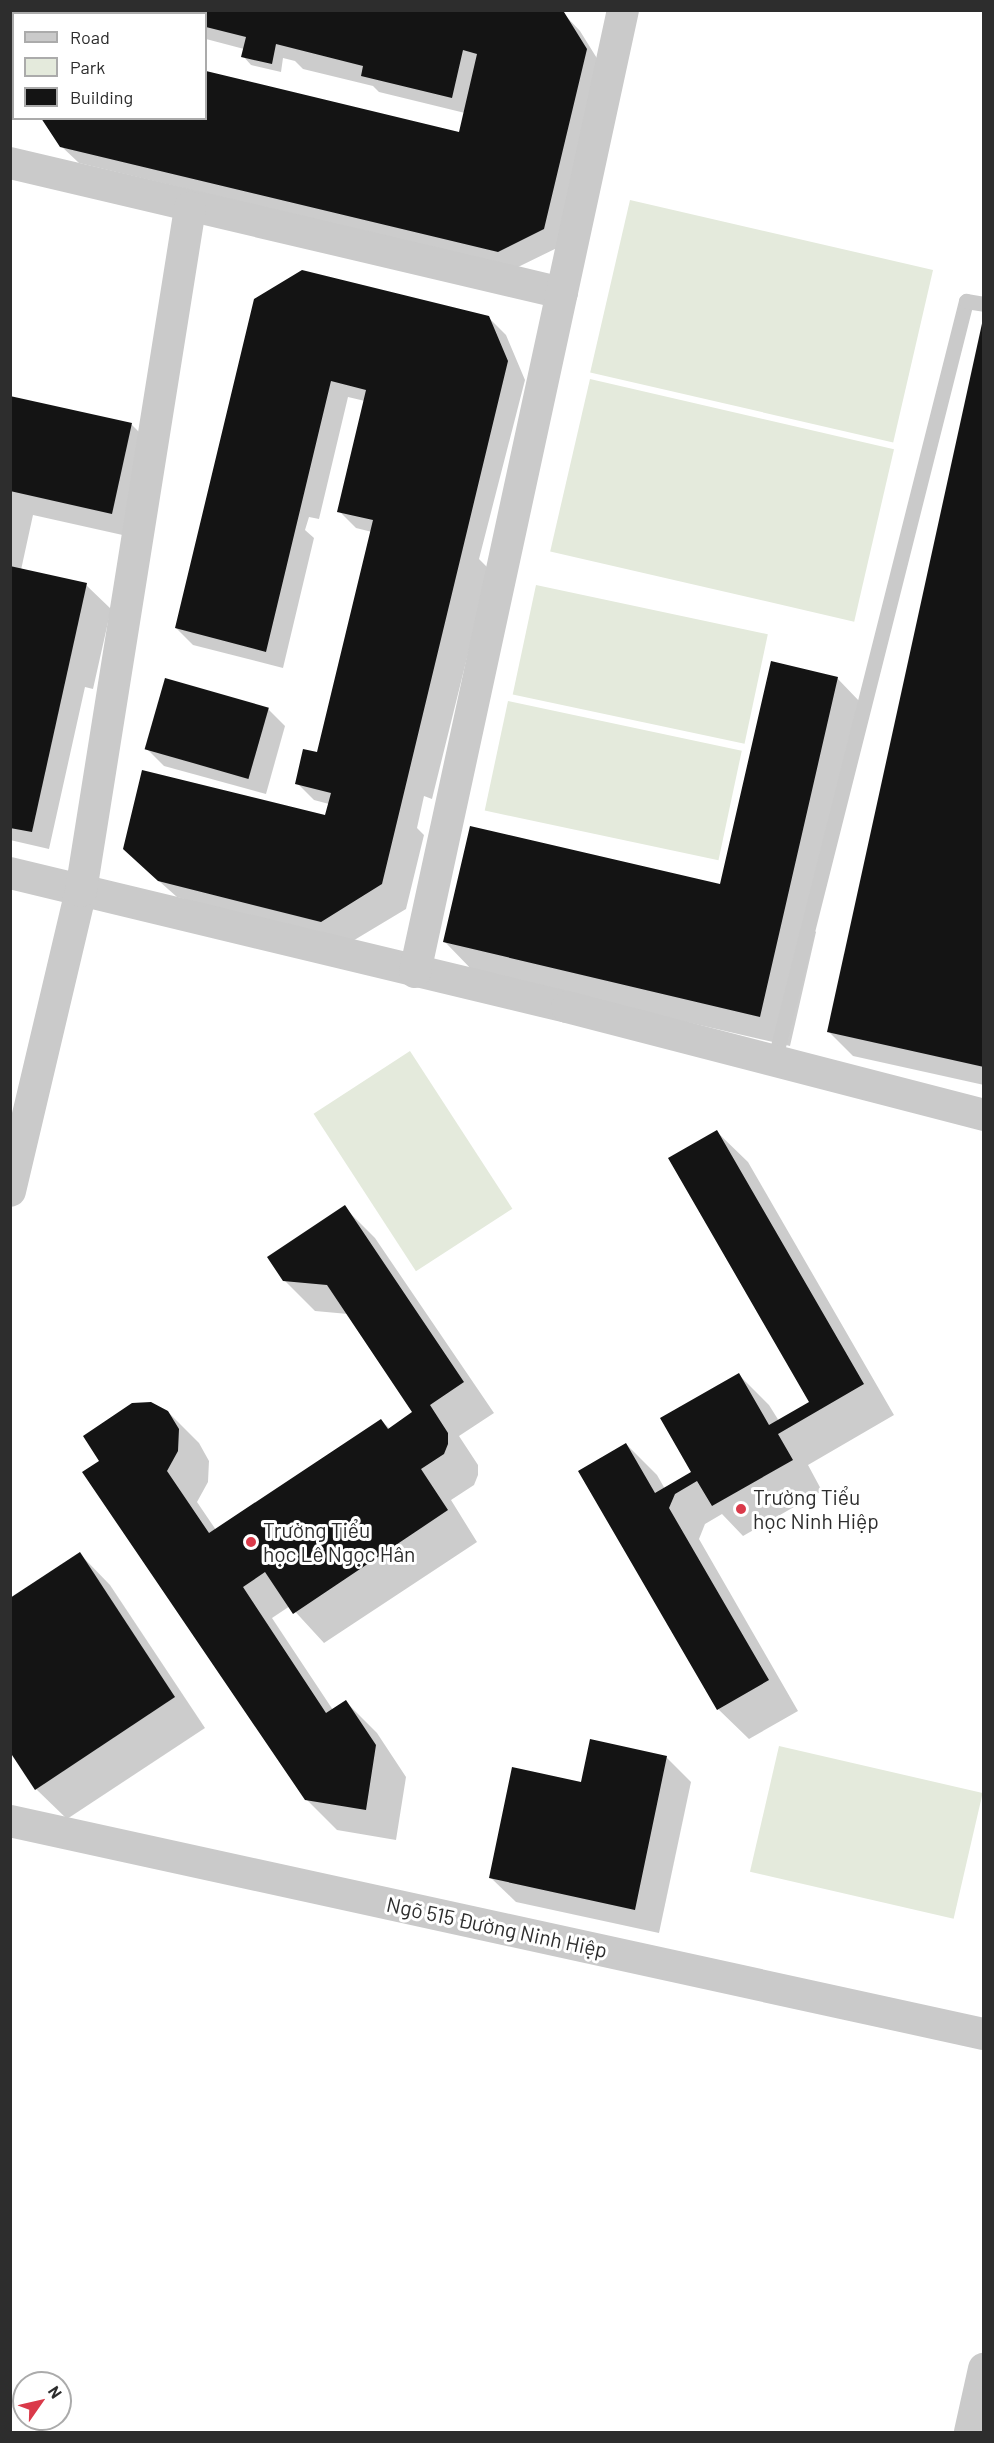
<!DOCTYPE html>
<html>
<head>
<meta charset="utf-8">
<style>
  body { margin:0 }
  #map { position:relative; width:994px; height:2443px; overflow:hidden; background:#fff; font-family:Barlow,sans-serif }
  div>[style] { position:absolute }
  .green>* { inset:0; background:#e4eadc; transform-origin:0 0 }
  .shadow>* { inset:0; background:#0003 }
  .building>* { inset:0; background:#141414; transform-origin:0 0 }
  .service>* { height:15px; margin:-7.5px; padding:0 7.5px; transform-origin:7.5px; border-radius:7.5px; background:#cacaca }
  .minor>* { height:32px; margin:-16px; padding:0 16px; transform-origin:16px; border-radius:16px; background:#cacaca }
  .dots>* { width:16px; height:16px; translate:-50% -50%; box-sizing:border-box; border:3px solid #fff; border-radius:50% }
  span { translate:-50% -50%; white-space:nowrap; text-align:center; line-height:1.15; -webkit-text-stroke:6px #fff; paint-order:stroke }
  .poi-label { font-size:21px; color:#2d2d2d }
  .left { translate:0 -50%; text-align:left }
  .street-label { font-size:21px; color:#2d2d2d }
  .frame { position:absolute; inset:0; border:12px solid #2d2d2d; pointer-events:none }
  .legend { position:absolute; left:12px; top:12px; width:195px; height:108px; box-sizing:border-box; background:#fff; border:2px solid #ababab; margin:0; padding:8px 10px; list-style:none; font-size:18px; color:#2d2d2d }
  .legend li { display:flex; align-items:center; gap:12px; height:30px }
  .legend b { width:30px; border:2px solid #ababab }
  .north { position:absolute; left:12px; top:2371px; width:60px; height:60px; box-sizing:border-box; background:#fff; border:2px solid #ababab; border-radius:50%; rotate:56deg; font-size:16px; font-weight:700; line-height:24px; text-align:center; color:#2d2d2d }
  .north::after { content:''; display:block; margin:auto; width:21px; height:27px; background:#da3a4a; clip-path:polygon(50% 0,100% 100%,50% 72%,0 100%) }
</style>
</head>
<body>
<div id="map">
  <div class="green">
    <i style="left:630px;top:200px;width:311px;height:177px;rotate:13deg"></i>
    <i style="left:590px;top:379px;width:312px;height:177px;rotate:13deg"></i>
    <i style="left:536px;top:585px;width:237px;height:112px;rotate:12deg"></i>
    <i style="left:508px;top:701px;width:239px;height:112px;rotate:12deg"></i>
    <i style="left:410px;top:1051px;width:188px;height:115px;rotate:57deg"></i>
    <i style="left:779px;top:1746px;width:209px;height:129px;rotate:13deg"></i>
  </div>
  <div class="shadow">
    <i style="clip-path:polygon(88px 10px,563px 13px,580px 31px,603px 68px,561px 246px,516px 268px,79px 163px,61px 146px,206px 118px,206px 73px,460px 134px,465px 113px,379px 92px,373px 86px,303px 69px,295px 61px,283px 58px,281px 72px,251px 65px,243px 56px,244px 49px,206px 39px,206px 14px)"></i>
    <i style="clip-path:polygon(256px 300px,488px 317px,506px 335px,525px 380px,479px 559px,489px 569px,432px 799px,424px 796px,417px 828px,424px 835px,406px 909px,346px 945px,177px 897px,142px 866px,326px 817px,329px 804px,314px 800px,297px 783px,318px 754px,372px 532px,356px 528px,339px 511px,365px 401px,348px 397px,319px 519px,309px 517px,305px 530px,314px 538px,283px 668px,193px 645px,176px 628px)"></i>
    <i style="clip-path:polygon(984px 325px,984px 1085px,853px 1056px,828px 1031px)"></i>
    <i style="clip-path:polygon(10px 397px,132px 425px,156px 449px,136px 538px,33px 515px,21px 570px,86px 585px,111px 609px,93px 689px,85px 687px,49px 849px,10px 840px)"></i>
    <i style="clip-path:polygon(837px 678px,861px 703px,810px 926px,816px 932px,790px 1046px,475px 973px,445px 942px,725px 887px)"></i>
    <i style="clip-path:polygon(268px 709px,285px 726px,266px 794px,164px 766px,147px 749px)"></i>
    <i style="clip-path:polygon(717px 1132px,748px 1162px,894px 1415px,808px 1465px,822px 1491px,743px 1536px,722px 1514px,705px 1524px,699px 1539px,798px 1711px,749px 1739px,718px 1709px,626px 1444px,657px 1475px,665px 1489px,693px 1473px,739px 1375px,769px 1405px,779px 1421px,811px 1402px)"></i>
    <i style="clip-path:polygon(344px 1207px,375px 1238px,494px 1413px,459px 1436px,478px 1465px,478px 1475px,474px 1485px,451px 1500px,477px 1542px,324px 1643px,290px 1606px,272px 1618px,333px 1710px,346px 1702px,377px 1733px,406px 1777px,396px 1840px,337px 1830px,306px 1799px,84px 1473px,168px 1412px,199px 1443px,209px 1461px,208px 1482px,197px 1502px,216px 1530px,381px 1420px,390px 1429px,414px 1413px,348px 1314px,315px 1311px,284px 1280px)"></i>
    <i style="clip-path:polygon(80px 1554px,110px 1585px,205px 1728px,67px 1819px,36px 1789px)"></i>
    <i style="clip-path:polygon(666px 1757px,691px 1782px,659px 1933px,516px 1902px,491px 1878px,582px 1784px)"></i>
  </div>
  <div class="building">
    <i style="clip-path:polygon(139px 10px,564px 12px,587px 49px,544px 229px,498px 252px,60px 147px,41px 118px,206px 118px,206px 71px,459px 132px,477px 54px,463px 50px,452px 98px,361px 76px,363px 66px,276px 44px,272px 64px,241px 57px,246px 37px,206px 27px,206px 14px)"></i>
    <i style="clip-path:polygon(302px 270px,489px 316px,508px 361px,382px 884px,321px 922px,158px 881px,123px 849px,142px 770px,325px 815px,331px 793px,295px 784px,303px 749px,317px 752px,373px 520px,337px 512px,366px 390px,331px 381px,266px 652px,175px 628px,254px 299px)"></i>
    <i style="clip-path:polygon(983px 319px,984px 319px,984px 1067px,827px 1032px)"></i>
    <i style="clip-path:polygon(10px 396px,132px 423px,112px 514px,10px 491px)"></i>
    <i style="clip-path:polygon(10px 566px,87px 583px,32px 832px,10px 828px)"></i>
    <i style="clip-path:polygon(771px 661px,838px 677px,760px 1017px,443px 942px,470px 826px,720px 884px)"></i>
    <i style="left:165px;top:678px;width:108px;height:74px;rotate:16deg"></i>
    <i style="clip-path:polygon(717px 1130px,864px 1384px,778px 1434px,793px 1460px,712px 1506px,697px 1481px,675px 1494px,669px 1508px,769px 1680px,717px 1710px,578px 1471px,626px 1443px,655px 1493px,691px 1472px,660px 1418px,739px 1373px,769px 1425px,809px 1402px,668px 1158px)"></i>
    <i style="clip-path:polygon(345px 1205px,464px 1382px,430px 1405px,448px 1433px,448px 1444px,444px 1454px,421px 1469px,448px 1510px,293px 1614px,265px 1572px,243px 1587px,326px 1713px,346px 1700px,376px 1745px,366px 1810px,305px 1800px,82px 1472px,99px 1461px,83px 1436px,132px 1403px,151px 1402px,168px 1411px,179px 1429px,178px 1451px,167px 1471px,209px 1533px,381px 1419px,388px 1429px,412px 1412px,327px 1285px,283px 1281px,267px 1257px)"></i>
    <i style="clip-path:polygon(80px 1552px,175px 1697px,35px 1790px,10px 1752px,10px 1598px)"></i>
    <i style="clip-path:polygon(590px 1739px,667px 1756px,635px 1910px,489px 1878px,512px 1767px,581px 1782px)"></i>
  </div>
  <div class="service">
    <i style="left:774px;top:1062px;width:785px;rotate:-75.84deg"></i>
    <i style="left:966px;top:301px;width:18px;rotate:9deg"></i>
  </div>
  <div class="minor">
    <i style="left:10px;top:163px;width:567px;rotate:13.25deg"></i>
    <i style="left:10px;top:873px;width:573px;rotate:13.53deg"></i>
    <i style="left:567px;top:1007px;width:431px;rotate:14.5deg"></i>
    <i style="left:415px;top:972px;width:984px;rotate:-77.8deg"></i>
    <i style="left:10px;top:1191px;width:308px;rotate:-76.7deg"></i>
    <i style="left:81px;top:891px;width:692px;rotate:-80.93deg"></i>
    <i style="left:10px;top:1821px;width:997px;rotate:12.34deg"></i>
    <i style="left:970px;top:2432px;width:65px;rotate:-77.5deg"></i>
  </div>
  <div class="dots">
    <i style="left:741px;top:1509px;background:#da3a4a"></i>
    <i style="left:251px;top:1542px;background:#da3a4a"></i>
  </div>
  <div class="poi-label">
    <span class="left" style="left:753px;top:1509px">Trường Tiểu<br>học Ninh Hiệp</span>
    <span class="left" style="left:263px;top:1542px">Trường Tiểu<br>học Lê Ngọc Hân</span>
  </div>
  <div class="street-label">
    <span style="left:497px;top:1927px;rotate:12deg">Ngõ 515 Đường Ninh Hiệp</span>
  </div>
  <div class="frame"></div>
  <ul class="legend">
  <li><b style="height:8px;background:#cacaca"></b>Road</li>
  <li><b style="height:16px;background:#e4eadc"></b>Park</li>
  <li><b style="height:16px;background:#141414"></b>Building</li>
  </ul>
  <div class="north">N</div>
</div>
</body>
</html>
